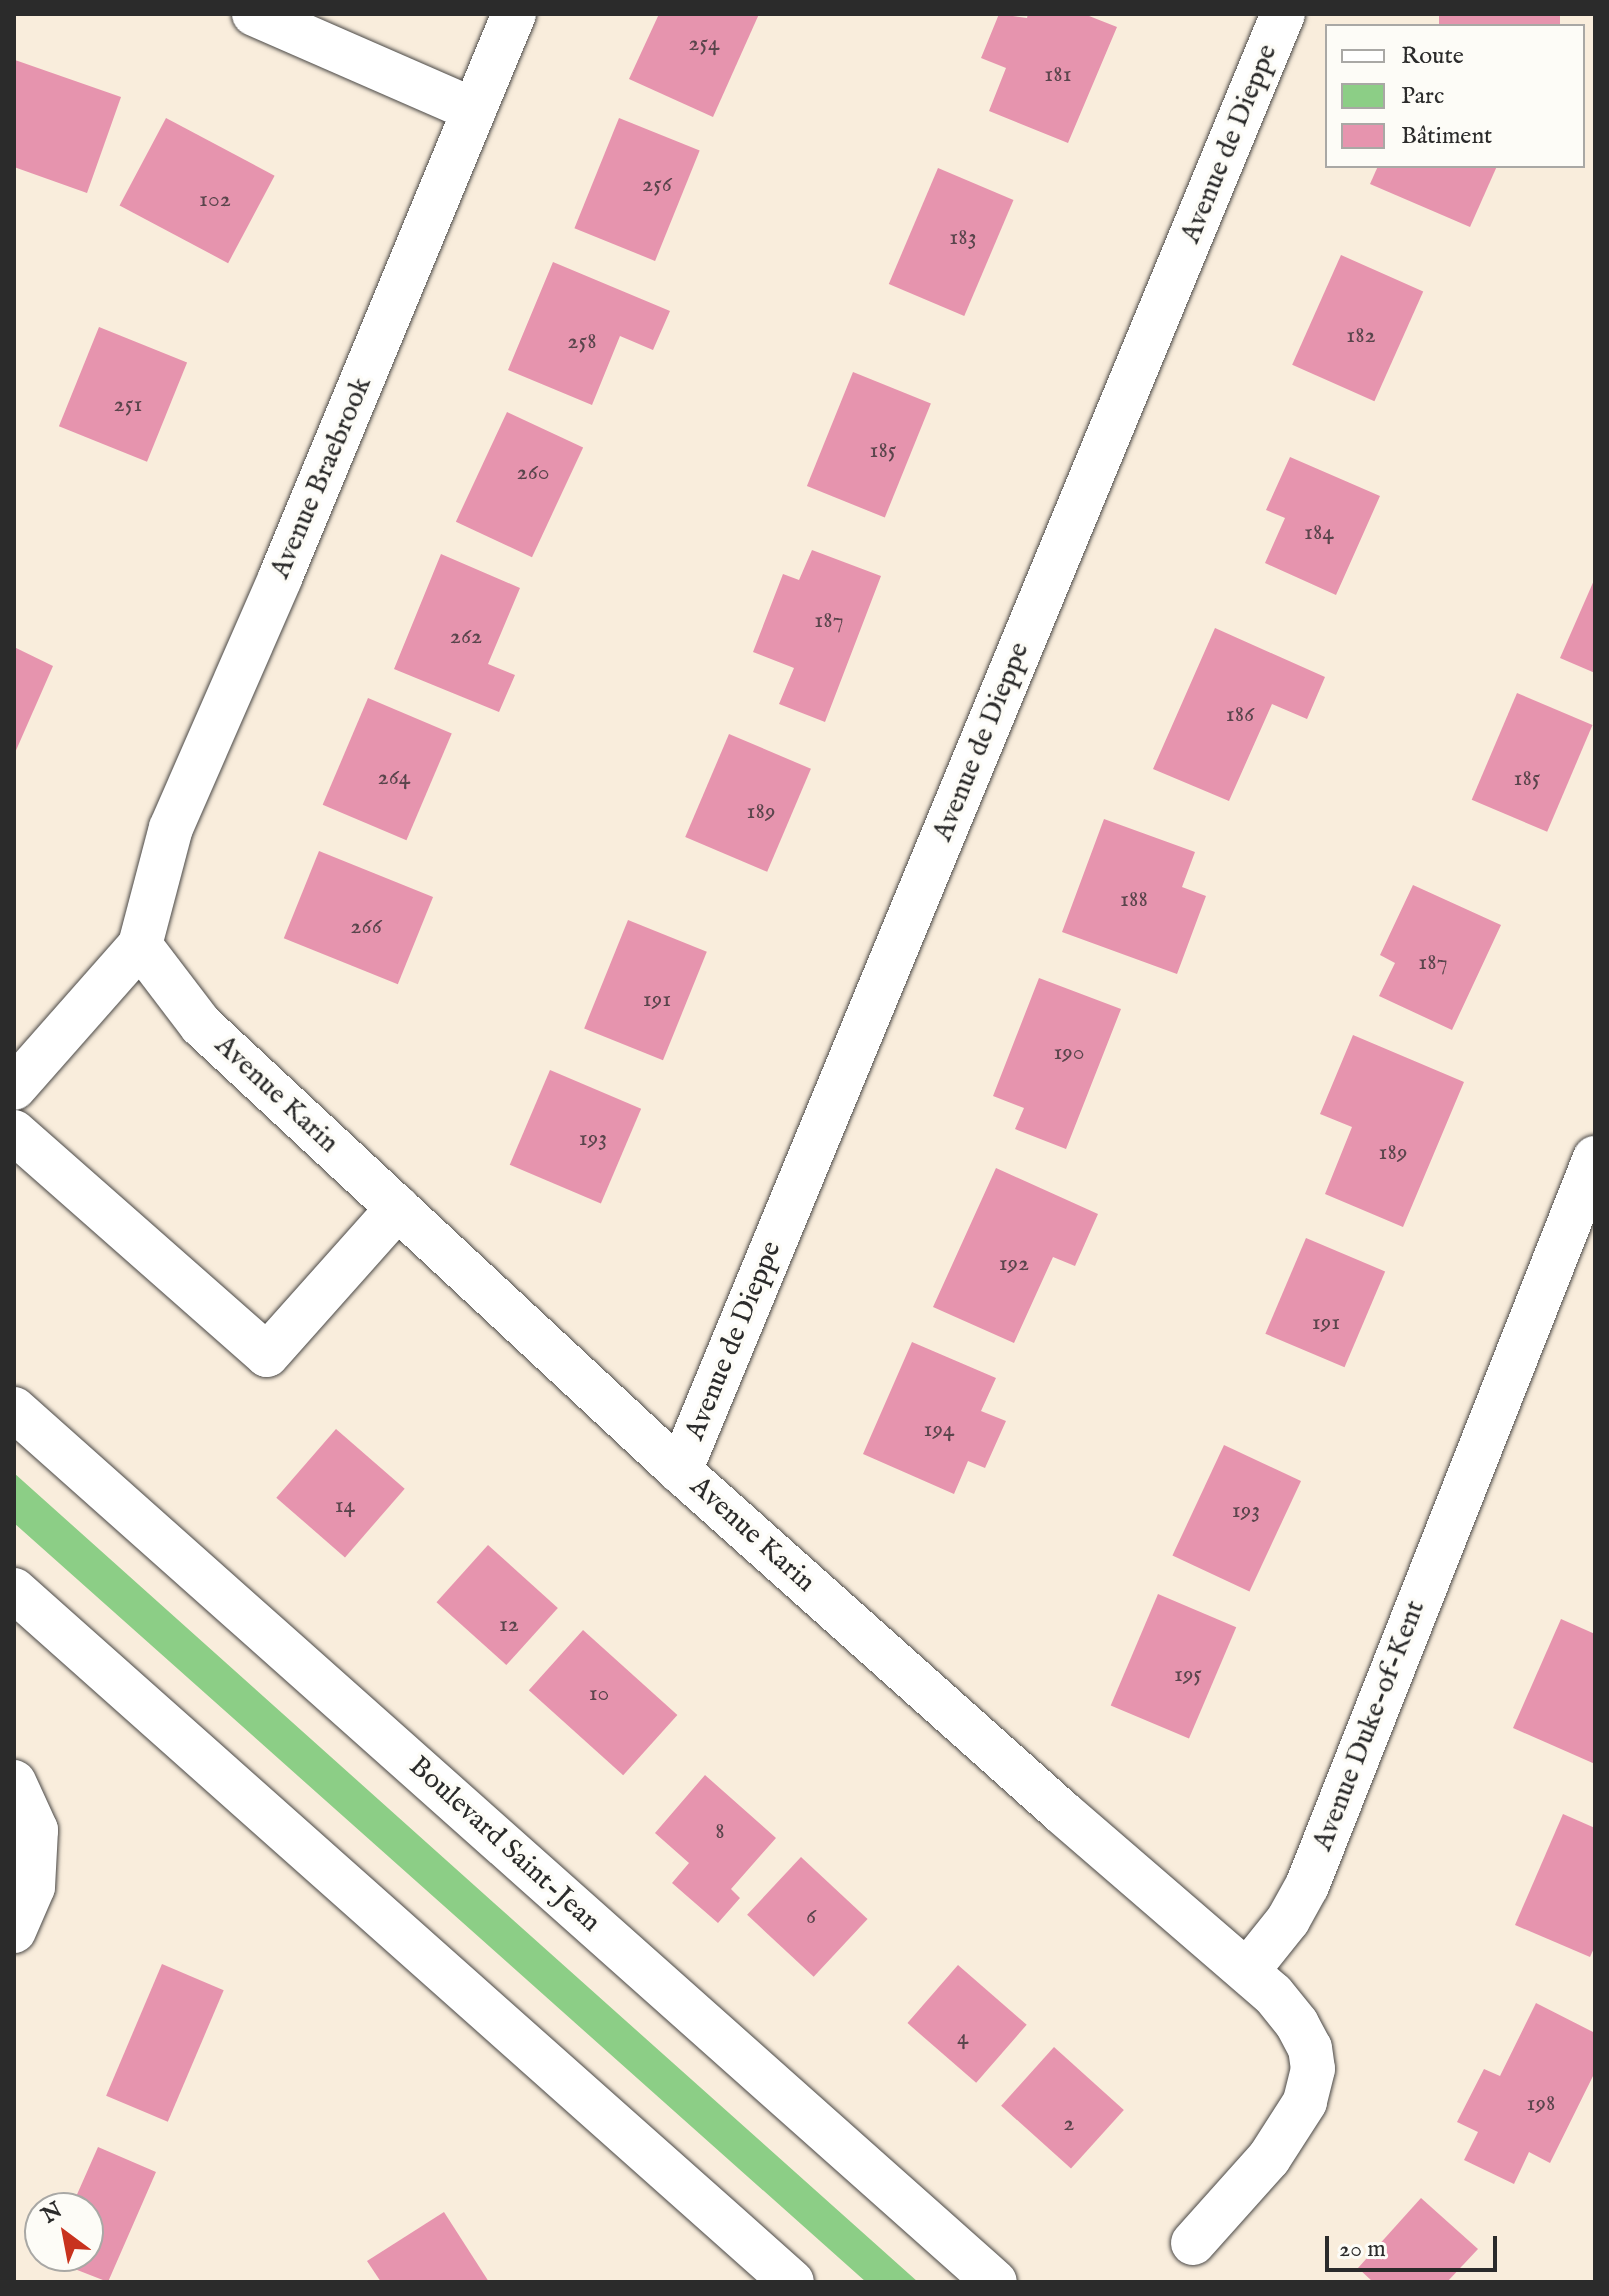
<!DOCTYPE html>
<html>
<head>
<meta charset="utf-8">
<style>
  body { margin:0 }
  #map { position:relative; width:1609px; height:2296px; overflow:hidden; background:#f9eddc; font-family:"IM FELL English",serif }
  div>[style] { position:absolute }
  .green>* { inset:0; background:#8cce86 }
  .building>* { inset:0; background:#e694ae; transform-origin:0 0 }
  .roads { filter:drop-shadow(0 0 2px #4a4846) drop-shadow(0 0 2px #4a4846) }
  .minor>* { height:44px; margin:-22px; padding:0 22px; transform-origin:22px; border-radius:22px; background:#fff }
  .major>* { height:44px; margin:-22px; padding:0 22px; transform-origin:22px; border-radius:22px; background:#fff }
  span { translate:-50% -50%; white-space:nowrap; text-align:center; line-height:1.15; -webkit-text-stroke:7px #fdfcf7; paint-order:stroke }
  .number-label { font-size:24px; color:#5a454c }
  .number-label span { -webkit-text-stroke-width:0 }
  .street-label { font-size:28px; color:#2b2b2b }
  .frame { position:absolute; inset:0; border:16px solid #2b2b2b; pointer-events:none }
  .legend { position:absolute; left:1325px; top:24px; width:260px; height:144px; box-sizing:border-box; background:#fdfcf7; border:2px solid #a9a8a5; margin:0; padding:10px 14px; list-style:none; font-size:24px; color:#2b2b2b }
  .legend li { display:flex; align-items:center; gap:16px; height:40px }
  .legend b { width:40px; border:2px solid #a9a8a5 }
  .north { position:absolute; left:24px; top:2192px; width:80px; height:80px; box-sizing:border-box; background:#fdfcf7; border:2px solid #a9a8a5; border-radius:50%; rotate:328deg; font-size:22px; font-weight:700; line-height:32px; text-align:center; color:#2b2b2b }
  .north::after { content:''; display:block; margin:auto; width:28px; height:36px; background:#c8321e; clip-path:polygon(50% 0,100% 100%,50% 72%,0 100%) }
  .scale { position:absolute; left:1325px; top:2236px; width:172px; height:36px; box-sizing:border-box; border:4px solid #2b2b2b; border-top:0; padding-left:10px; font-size:24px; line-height:28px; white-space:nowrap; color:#2b2b2b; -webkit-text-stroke:6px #fdfcf7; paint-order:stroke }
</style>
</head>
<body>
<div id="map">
  <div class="green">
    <i style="clip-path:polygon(14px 1473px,494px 1903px,918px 2282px,866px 2282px,14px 1523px)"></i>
  </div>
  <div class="building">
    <i style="clip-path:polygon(659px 14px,759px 14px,713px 117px,629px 79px)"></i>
    <i style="clip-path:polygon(999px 14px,1027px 18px,1028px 14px,1084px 14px,1117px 27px,1068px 143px,989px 111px,1006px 68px,981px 58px)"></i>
    <i style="left:1439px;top:14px;width:121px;height:13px"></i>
    <i style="clip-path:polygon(15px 60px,121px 97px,87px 193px,14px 167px)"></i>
    <i style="left:166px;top:118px;width:123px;height:99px;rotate:28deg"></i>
    <i style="left:619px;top:118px;width:87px;height:119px;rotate:22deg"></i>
    <i style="clip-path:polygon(1378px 166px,1497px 166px,1470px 227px,1370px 184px)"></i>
    <i style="left:938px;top:168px;width:82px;height:126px;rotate:23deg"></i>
    <i style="left:1341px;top:255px;width:90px;height:120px;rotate:24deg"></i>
    <i style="clip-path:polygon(553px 262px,670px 311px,653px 350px,620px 336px,592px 405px,508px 370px)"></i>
    <i style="left:99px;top:327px;width:95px;height:107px;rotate:22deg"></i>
    <i style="left:853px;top:372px;width:84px;height:123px;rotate:22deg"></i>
    <i style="left:507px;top:412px;width:84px;height:121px;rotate:25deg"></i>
    <i style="clip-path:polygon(1290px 457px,1380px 496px,1336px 595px,1265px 563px,1285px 518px,1266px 510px)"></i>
    <i style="clip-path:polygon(812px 550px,881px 576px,825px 722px,779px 704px,794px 668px,753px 652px,783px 574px,799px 580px)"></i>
    <i style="clip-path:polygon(441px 554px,520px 588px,488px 664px,515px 675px,499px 712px,394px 669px)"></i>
    <i style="clip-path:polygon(1595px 578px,1595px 673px,1560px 658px)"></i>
    <i style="clip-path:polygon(1215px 628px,1325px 677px,1307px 719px,1272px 704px,1229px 801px,1153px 769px)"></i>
    <i style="clip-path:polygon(14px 647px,53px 666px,14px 755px)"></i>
    <i style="left:1517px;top:693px;width:82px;height:116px;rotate:23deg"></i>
    <i style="left:368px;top:698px;width:91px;height:116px;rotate:23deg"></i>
    <i style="left:729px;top:734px;width:89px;height:112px;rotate:23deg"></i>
    <i style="clip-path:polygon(1104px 819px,1195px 852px,1182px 887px,1206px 896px,1177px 974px,1062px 932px)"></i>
    <i style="left:319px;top:851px;width:123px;height:94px;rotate:22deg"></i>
    <i style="clip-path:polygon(1413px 885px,1501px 925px,1452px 1030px,1379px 996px,1395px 963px,1380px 955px)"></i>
    <i style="left:628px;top:920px;width:85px;height:117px;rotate:22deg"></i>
    <i style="clip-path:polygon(1039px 978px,1121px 1009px,1066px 1149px,1015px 1129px,1024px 1108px,993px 1096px)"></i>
    <i style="clip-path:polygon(1353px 1035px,1464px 1082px,1403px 1227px,1325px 1194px,1352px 1127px,1320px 1114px)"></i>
    <i style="left:550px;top:1070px;width:99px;height:103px;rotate:23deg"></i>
    <i style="clip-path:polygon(996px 1168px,1098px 1214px,1075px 1266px,1053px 1257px,1014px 1343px,933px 1307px)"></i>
    <i style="left:1306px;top:1238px;width:86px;height:104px;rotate:23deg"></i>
    <i style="clip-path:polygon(912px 1342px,996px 1378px,981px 1411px,1006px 1421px,985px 1468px,968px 1461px,954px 1494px,863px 1454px)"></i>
    <i style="left:336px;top:1429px;width:91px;height:91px;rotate:41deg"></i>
    <i style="left:1224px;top:1445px;width:85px;height:122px;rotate:25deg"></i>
    <i style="left:488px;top:1545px;width:94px;height:77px;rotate:42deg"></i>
    <i style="left:1158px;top:1594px;width:85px;height:121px;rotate:23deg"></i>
    <i style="clip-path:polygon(1561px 1619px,1595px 1634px,1595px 1764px,1513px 1728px)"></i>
    <i style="left:583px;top:1630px;width:127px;height:81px;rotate:42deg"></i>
    <i style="clip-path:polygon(705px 1775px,776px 1838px,731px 1889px,740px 1898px,718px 1923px,672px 1883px,689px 1863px,655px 1833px)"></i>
    <i style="clip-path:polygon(1563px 1814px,1595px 1828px,1595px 1946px,1590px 1957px,1515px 1925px)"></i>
    <i style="left:801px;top:1857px;width:91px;height:79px;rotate:43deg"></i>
    <i style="left:162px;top:1964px;width:67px;height:143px;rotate:23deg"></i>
    <i style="left:958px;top:1965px;width:91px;height:77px;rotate:41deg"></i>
    <i style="clip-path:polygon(1536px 2003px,1595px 2033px,1595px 2072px,1550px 2163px,1529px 2152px,1514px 2184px,1464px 2160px,1478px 2132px,1457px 2122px,1484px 2069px,1500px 2076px)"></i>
    <i style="left:1054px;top:2047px;width:94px;height:79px;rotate:42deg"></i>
    <i style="clip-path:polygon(98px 2147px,156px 2172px,108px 2282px,49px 2259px,88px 2256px,88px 2208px,71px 2208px)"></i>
    <i style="clip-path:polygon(1421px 2198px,1478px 2249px,1447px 2282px,1373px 2282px,1358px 2268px)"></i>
    <i style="clip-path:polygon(444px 2212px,489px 2282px,381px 2282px,367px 2261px)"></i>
  </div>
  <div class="roads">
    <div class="minor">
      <i style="left:254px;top:14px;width:240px;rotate:23.6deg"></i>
      <i style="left:140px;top:945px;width:101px;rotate:52.7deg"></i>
      <i style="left:201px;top:1025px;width:654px;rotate:42.96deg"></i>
      <i style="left:680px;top:1471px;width:513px;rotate:41.76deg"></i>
      <i style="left:1063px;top:1813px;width:277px;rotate:40.8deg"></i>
      <i style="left:1273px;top:1994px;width:38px;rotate:51deg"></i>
      <i style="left:1297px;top:2024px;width:27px;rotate:62deg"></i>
      <i style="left:1310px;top:2048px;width:21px;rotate:82deg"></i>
      <i style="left:1313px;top:2069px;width:34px;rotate:104deg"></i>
      <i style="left:1305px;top:2102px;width:67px;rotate:122.7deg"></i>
      <i style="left:1269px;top:2158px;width:114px;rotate:131.8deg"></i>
      <i style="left:14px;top:1088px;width:191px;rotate:-48.6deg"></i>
      <i style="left:140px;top:945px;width:121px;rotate:-75.2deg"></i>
      <i style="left:171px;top:828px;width:273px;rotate:-66.4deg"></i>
      <i style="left:280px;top:578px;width:611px;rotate:-67.47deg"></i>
      <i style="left:14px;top:1132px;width:337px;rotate:41.4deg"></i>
      <i style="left:267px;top:1355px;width:197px;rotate:-48.3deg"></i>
      <i style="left:680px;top:1471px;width:1577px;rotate:-67.52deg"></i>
      <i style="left:14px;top:1782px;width:53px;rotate:65.4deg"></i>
      <i style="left:36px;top:1830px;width:57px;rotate:93deg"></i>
      <i style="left:33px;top:1887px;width:48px;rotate:113.4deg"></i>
      <i style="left:1248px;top:1970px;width:64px;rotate:-51.3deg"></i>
      <i style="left:1288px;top:1920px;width:39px;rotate:-61deg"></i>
      <i style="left:1307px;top:1886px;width:783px;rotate:-68.42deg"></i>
    </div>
    <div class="major">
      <i style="left:14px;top:1409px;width:1313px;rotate:41.67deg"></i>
      <i style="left:14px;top:1590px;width:1041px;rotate:41.65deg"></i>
    </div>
  </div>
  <div class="number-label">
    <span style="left:704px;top:44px">254</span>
    <span style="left:1058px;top:75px">181</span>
    <span style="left:657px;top:185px">256</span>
    <span style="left:215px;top:200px">102</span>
    <span style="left:963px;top:238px">183</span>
    <span style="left:1361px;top:336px">182</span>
    <span style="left:582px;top:342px">258</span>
    <span style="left:128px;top:405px">251</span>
    <span style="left:883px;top:451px">185</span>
    <span style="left:533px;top:473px">260</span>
    <span style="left:1319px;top:533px">184</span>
    <span style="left:829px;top:621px">187</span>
    <span style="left:466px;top:637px">262</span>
    <span style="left:1240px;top:715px">186</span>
    <span style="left:394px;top:778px">264</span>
    <span style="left:1527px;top:779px">185</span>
    <span style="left:761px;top:812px">189</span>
    <span style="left:1134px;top:900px">188</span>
    <span style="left:366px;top:927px">266</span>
    <span style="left:1433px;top:963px">187</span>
    <span style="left:657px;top:1000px">191</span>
    <span style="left:1069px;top:1053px">190</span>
    <span style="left:593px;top:1139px">193</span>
    <span style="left:1393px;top:1153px">189</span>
    <span style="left:1014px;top:1264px">192</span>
    <span style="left:1326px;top:1323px">191</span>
    <span style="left:939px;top:1430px">194</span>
    <span style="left:345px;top:1506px">14</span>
    <span style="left:1246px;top:1511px">193</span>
    <span style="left:509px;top:1625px">12</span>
    <span style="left:1188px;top:1675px">195</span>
    <span style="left:599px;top:1694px">10</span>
    <span style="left:720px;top:1832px">8</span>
    <span style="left:811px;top:1917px">6</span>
    <span style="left:963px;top:2038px">4</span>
    <span style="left:1541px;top:2104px">198</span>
    <span style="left:1069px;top:2124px">2</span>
  </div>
  <div class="street-label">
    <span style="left:1230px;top:144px;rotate:-68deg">Avenue de Dieppe</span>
    <span style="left:322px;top:478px;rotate:-67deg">Avenue Braebrook</span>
    <span style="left:982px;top:742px;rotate:-68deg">Avenue de Dieppe</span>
    <span style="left:276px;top:1095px;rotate:43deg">Avenue Karin</span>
    <span style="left:734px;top:1341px;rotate:-68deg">Avenue de Dieppe</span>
    <span style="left:752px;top:1535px;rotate:42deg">Avenue Karin</span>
    <span style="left:1370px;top:1726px;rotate:-69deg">Avenue Duke-of-Kent</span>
    <span style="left:504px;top:1845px;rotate:42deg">Boulevard Saint-Jean</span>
  </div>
  <div class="frame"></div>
  <ul class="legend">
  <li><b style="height:10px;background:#fff"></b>Route</li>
  <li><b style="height:22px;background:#8cce86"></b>Parc</li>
  <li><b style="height:22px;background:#e694ae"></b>Bâtiment</li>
  </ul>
  <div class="north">N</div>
  <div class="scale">20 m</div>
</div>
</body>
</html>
